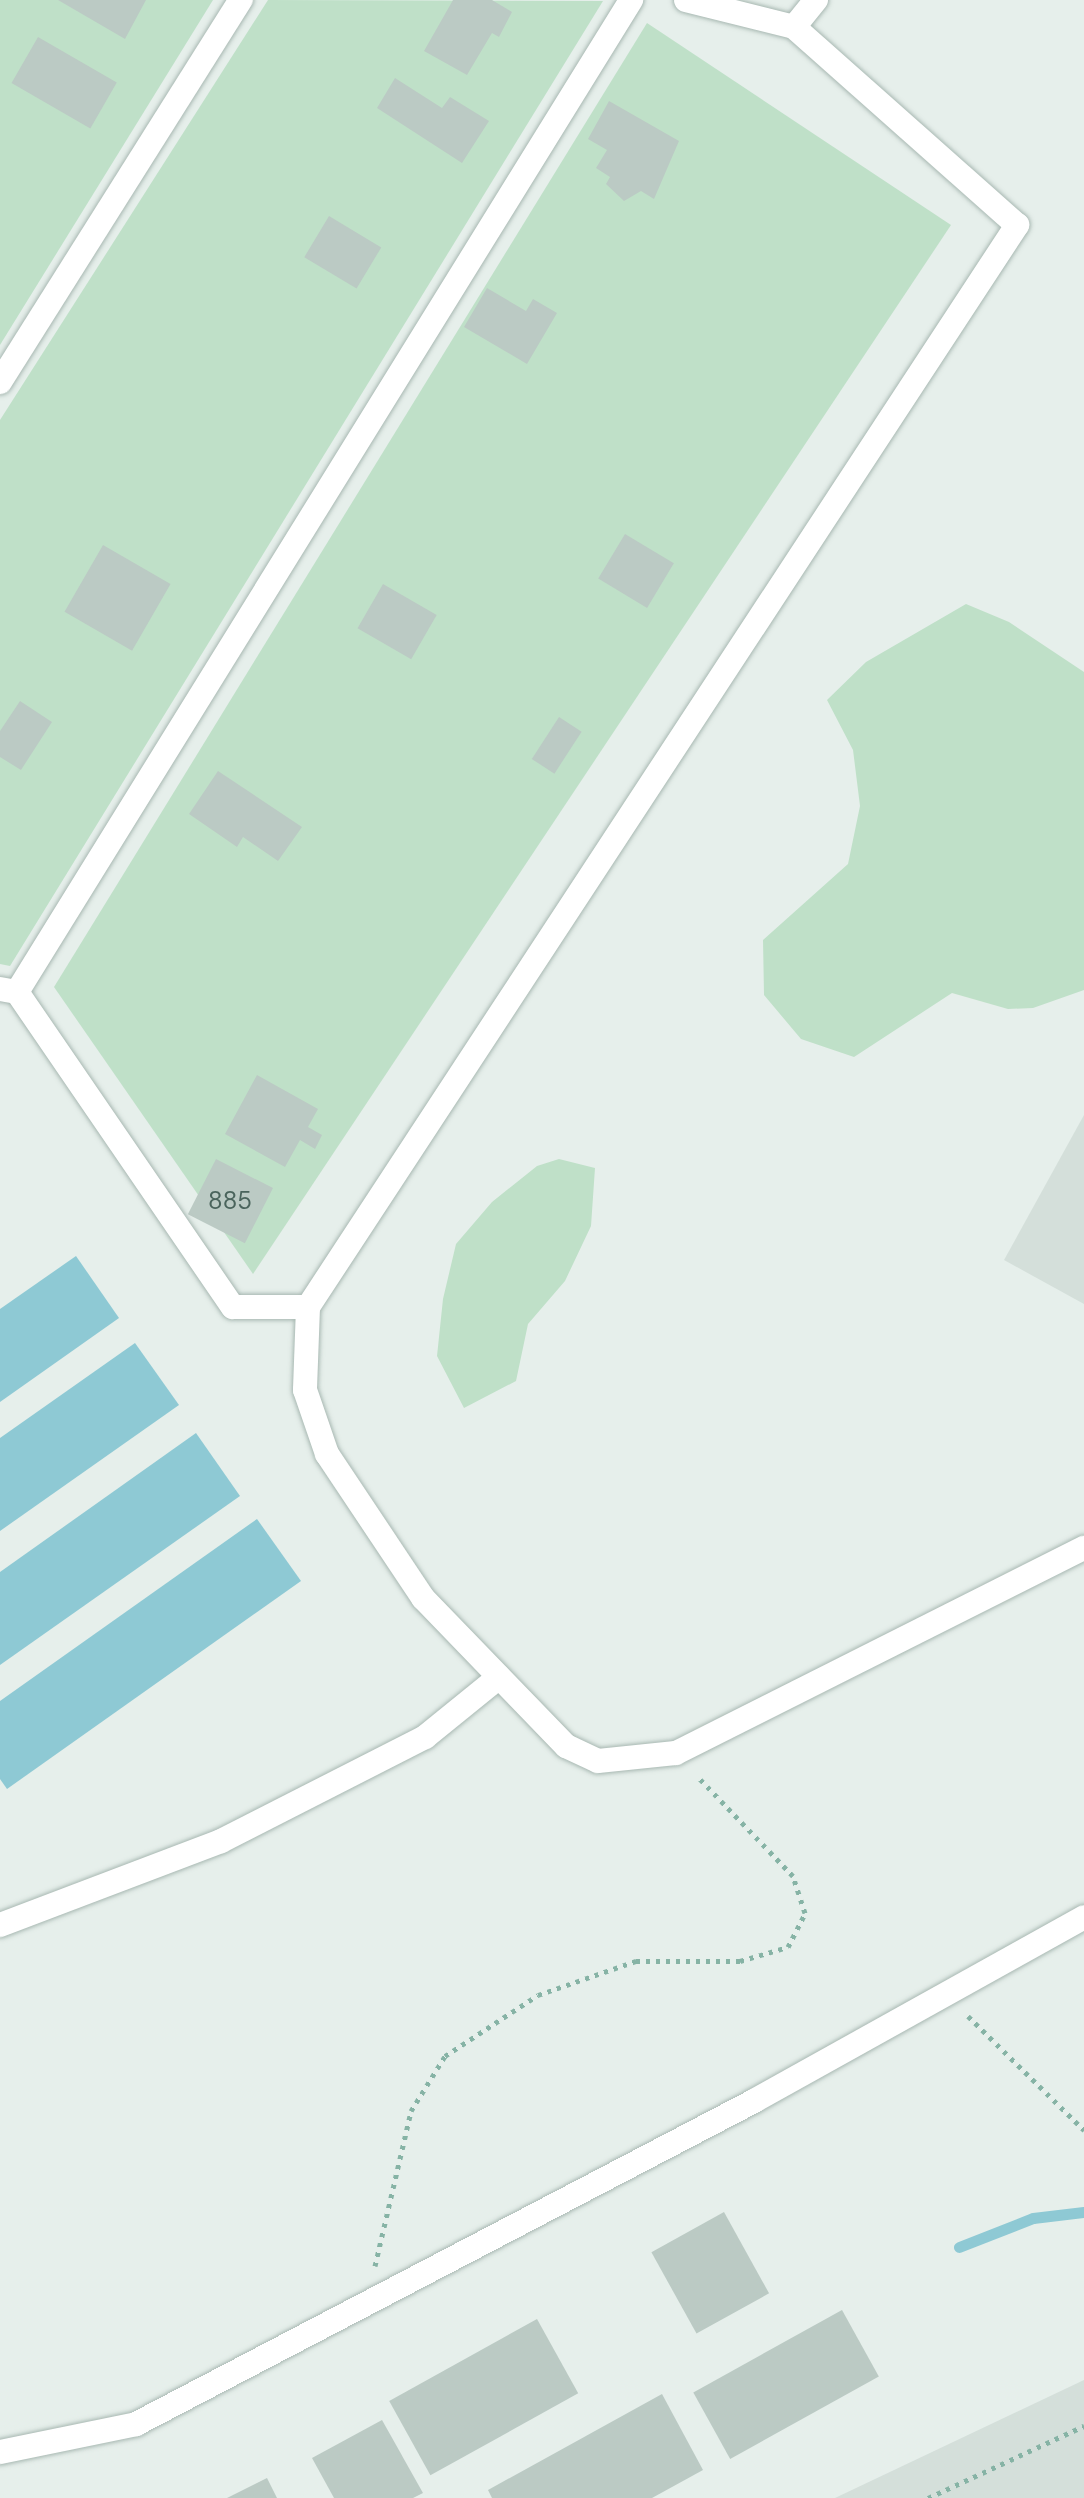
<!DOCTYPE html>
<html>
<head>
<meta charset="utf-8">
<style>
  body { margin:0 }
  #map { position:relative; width:1084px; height:2498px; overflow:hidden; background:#e6efeb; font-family:"DM Sans",sans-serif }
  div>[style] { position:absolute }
  .built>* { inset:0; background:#d4dfda }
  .green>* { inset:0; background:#bfe0c8 }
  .water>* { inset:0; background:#8ec9d4 }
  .stream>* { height:11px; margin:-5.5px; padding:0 5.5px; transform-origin:5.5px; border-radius:5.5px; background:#8ec9d4 }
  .building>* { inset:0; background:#bbcac4; transform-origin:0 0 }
  .path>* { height:5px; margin-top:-2.5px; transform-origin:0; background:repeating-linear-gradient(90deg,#86b3a5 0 4px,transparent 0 10px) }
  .roads { filter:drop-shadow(0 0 2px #a8b8b2) drop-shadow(0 0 2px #a8b8b2) }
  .minor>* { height:24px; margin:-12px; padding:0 12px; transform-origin:12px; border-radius:12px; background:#fff }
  span { translate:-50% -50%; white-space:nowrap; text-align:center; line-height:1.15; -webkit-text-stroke:7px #f7fbf9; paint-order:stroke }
  .number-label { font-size:24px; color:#4a645c }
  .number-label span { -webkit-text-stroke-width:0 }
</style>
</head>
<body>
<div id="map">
  <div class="built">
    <i style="clip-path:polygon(1084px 1115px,1084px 1304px,1004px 1260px)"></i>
    <i style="clip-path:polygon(1084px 2380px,1084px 2498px,835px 2498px)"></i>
  </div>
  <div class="green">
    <i style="clip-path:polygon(0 0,213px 0,0 345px)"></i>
    <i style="clip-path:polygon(268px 0,603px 1px,10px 966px,0 964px,0 420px)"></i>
    <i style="clip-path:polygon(647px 23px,951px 225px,253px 1274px,54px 987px)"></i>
    <i style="clip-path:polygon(966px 604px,1009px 622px,1084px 672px,1084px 990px,1033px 1008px,1008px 1009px,952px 993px,854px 1057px,801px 1039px,764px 995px,763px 940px,848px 864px,860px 806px,853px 750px,827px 700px,866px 662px)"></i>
    <i style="clip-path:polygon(559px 1159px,595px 1168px,591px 1226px,565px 1281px,528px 1324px,516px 1381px,464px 1408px,437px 1356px,443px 1299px,456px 1244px,492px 1202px,537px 1166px)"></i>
  </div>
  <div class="water">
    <i style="clip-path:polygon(76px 1256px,119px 1318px,0 1402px,0 1309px)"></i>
    <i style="clip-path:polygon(135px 1343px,179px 1405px,0 1531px,0 1438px)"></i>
    <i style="clip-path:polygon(196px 1433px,240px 1496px,0 1665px,0 1572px)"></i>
    <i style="clip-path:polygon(257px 1519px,301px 1581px,7px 1789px,0 1779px,0 1701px)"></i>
  </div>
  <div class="stream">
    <i style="left:959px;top:2247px;width:79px;rotate:-21.4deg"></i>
    <i style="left:1033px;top:2218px;width:51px;rotate:-6.7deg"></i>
  </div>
  <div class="building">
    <i style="clip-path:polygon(58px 0,146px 0,125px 39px)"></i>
    <i style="clip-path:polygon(453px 0,492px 0,512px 12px,499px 37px,492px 33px,467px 75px,424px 51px)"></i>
    <i style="left:38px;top:37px;width:91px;height:53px;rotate:30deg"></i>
    <i style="clip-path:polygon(395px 78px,442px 108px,450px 97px,489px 121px,462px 163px,377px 108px)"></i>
    <i style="clip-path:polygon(609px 101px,679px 141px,654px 199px,641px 191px,624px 201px,606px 184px,610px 177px,596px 168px,607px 150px,588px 139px)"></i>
    <i style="left:329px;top:216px;width:61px;height:48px;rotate:31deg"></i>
    <i style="clip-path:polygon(487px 288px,526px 311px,533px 299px,557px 313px,527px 364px,464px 327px)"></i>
    <i style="left:625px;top:534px;width:57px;height:52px;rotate:31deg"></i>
    <i style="left:103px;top:545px;width:78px;height:77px;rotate:30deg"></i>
    <i style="left:383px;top:584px;width:62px;height:51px;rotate:30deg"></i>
    <i style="clip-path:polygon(20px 701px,52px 722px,21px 770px,0 757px,0 731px)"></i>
    <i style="left:559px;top:717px;width:27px;height:50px;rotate:33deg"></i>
    <i style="clip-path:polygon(218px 771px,302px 827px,278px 861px,243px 837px,237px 847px,189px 814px)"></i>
    <i style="clip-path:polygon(257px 1075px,318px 1109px,308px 1127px,322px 1135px,315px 1149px,300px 1140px,285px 1167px,225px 1134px)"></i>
    <i style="left:216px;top:1159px;width:64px;height:62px;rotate:27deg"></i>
    <i style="left:724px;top:2212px;width:93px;height:83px;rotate:61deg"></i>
    <i style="left:842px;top:2310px;width:76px;height:170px;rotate:61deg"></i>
    <i style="left:537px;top:2319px;width:85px;height:169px;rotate:61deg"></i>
    <i style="clip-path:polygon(662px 2394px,703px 2470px,652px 2498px,492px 2498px,488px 2490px)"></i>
    <i style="clip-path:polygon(382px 2420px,423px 2493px,413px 2498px,334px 2498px,312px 2458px)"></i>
    <i style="clip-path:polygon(267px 2478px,277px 2498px,227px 2498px)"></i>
  </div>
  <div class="path">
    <i style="left:968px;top:2016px;width:163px;rotate:44.5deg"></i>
    <i style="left:375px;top:2266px;width:159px;rotate:-76.9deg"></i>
    <i style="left:411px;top:2111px;width:65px;rotate:-58.3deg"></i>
    <i style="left:445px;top:2056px;width:111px;rotate:-33.3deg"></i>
    <i style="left:538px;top:1995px;width:104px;rotate:-19.1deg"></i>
    <i style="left:636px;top:1961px;width:104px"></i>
    <i style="left:740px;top:1961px;width:50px;rotate:-16.3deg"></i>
    <i style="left:788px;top:1947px;width:38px;rotate:-63deg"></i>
    <i style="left:805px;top:1913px;width:39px;rotate:-108deg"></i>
    <i style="left:793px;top:1876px;width:137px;rotate:-133.8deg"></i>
    <i style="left:928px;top:2498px;width:172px;rotate:-24.8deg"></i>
  </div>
  <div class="roads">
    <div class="minor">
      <i style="left:686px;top:0;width:111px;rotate:14deg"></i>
      <i style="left:794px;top:27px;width:35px;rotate:-51deg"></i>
      <i style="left:0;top:382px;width:452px;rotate:-57.8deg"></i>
      <i style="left:0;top:989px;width:17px;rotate:10deg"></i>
      <i style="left:17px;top:992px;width:382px;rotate:55.6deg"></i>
      <i style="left:233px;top:1307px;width:75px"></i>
      <i style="left:308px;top:1307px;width:1294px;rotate:-56.76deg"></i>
      <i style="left:1017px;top:225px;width:298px;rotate:-138.4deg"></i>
      <i style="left:17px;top:992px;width:1167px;rotate:-58.24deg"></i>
      <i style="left:308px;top:1307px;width:83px;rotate:92.1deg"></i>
      <i style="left:305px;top:1390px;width:68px;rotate:71deg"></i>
      <i style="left:327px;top:1454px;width:173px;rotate:56.3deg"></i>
      <i style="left:423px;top:1598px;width:206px;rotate:46deg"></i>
      <i style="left:566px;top:1746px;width:35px;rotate:25deg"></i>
      <i style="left:598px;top:1761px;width:78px;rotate:-5.9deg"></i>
      <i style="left:676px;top:1753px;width:457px;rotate:-26.7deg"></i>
      <i style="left:0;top:1925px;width:236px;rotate:-20.8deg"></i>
      <i style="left:221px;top:1841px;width:229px;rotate:-27deg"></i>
      <i style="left:425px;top:1737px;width:95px;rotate:-39deg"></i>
      <i style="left:0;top:2452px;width:139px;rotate:-11.6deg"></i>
      <i style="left:136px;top:2424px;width:697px;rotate:-27.59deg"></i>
      <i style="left:754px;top:2101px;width:378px;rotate:-29.1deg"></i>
    </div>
  </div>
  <div class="number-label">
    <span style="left:230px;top:1201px">885</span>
  </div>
</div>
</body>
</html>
